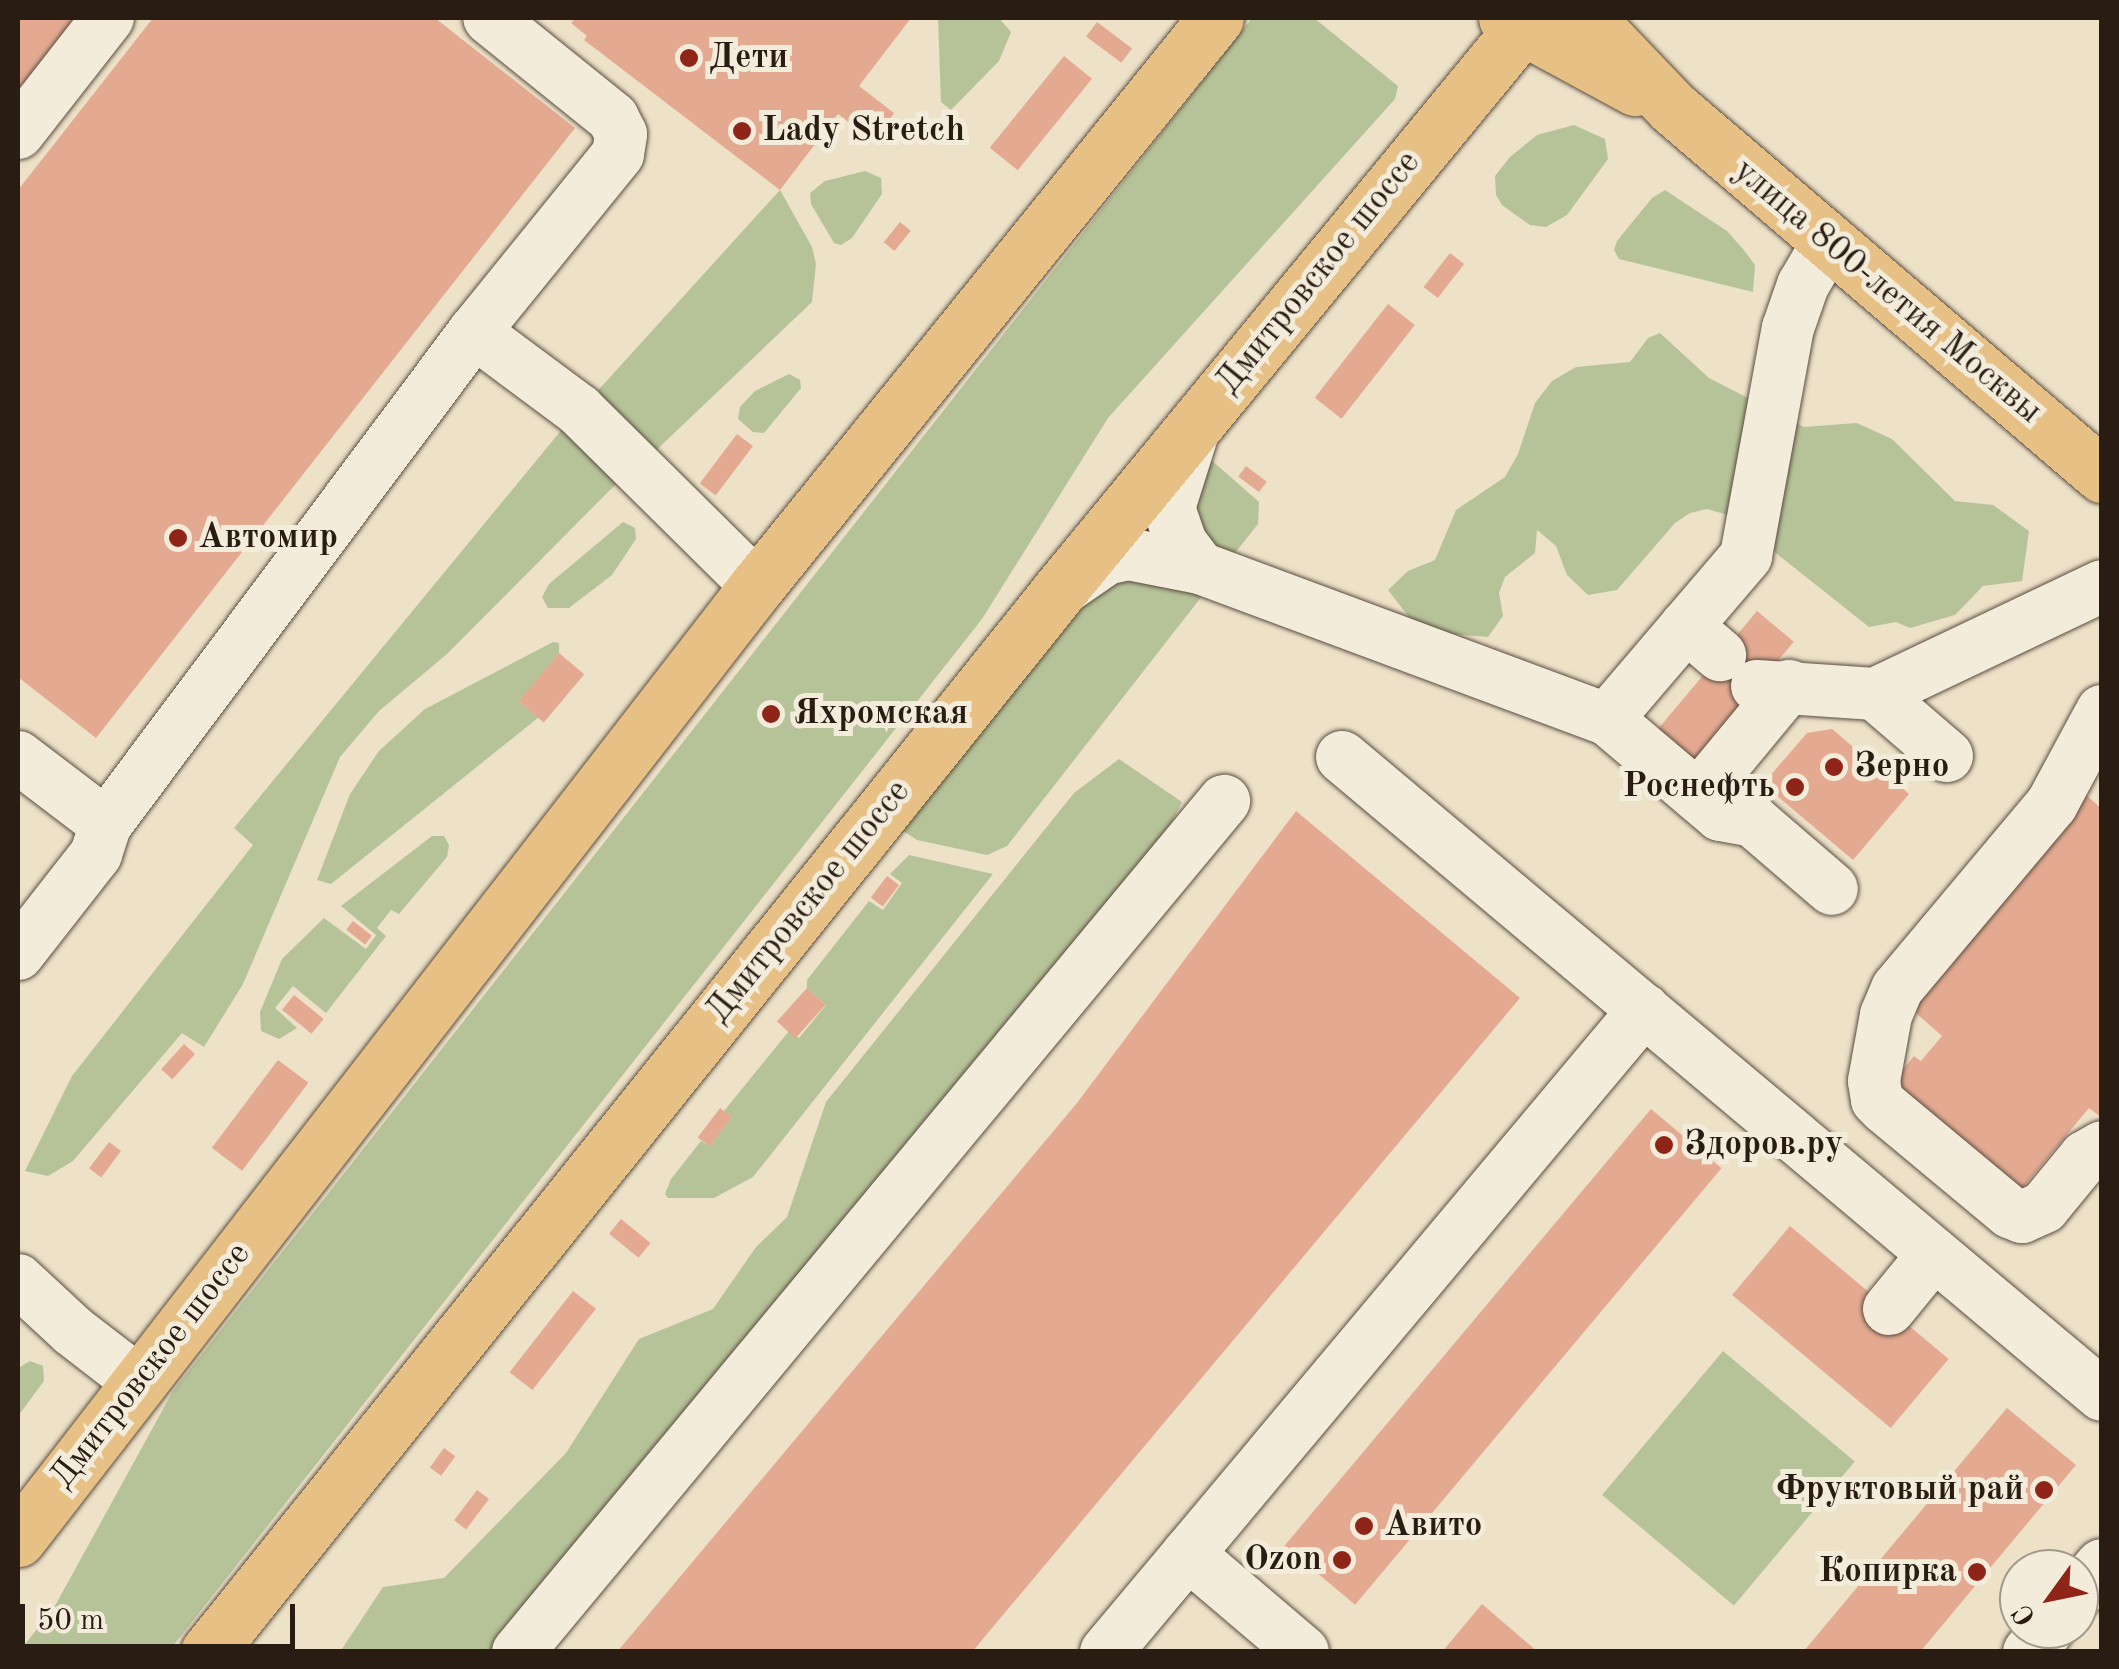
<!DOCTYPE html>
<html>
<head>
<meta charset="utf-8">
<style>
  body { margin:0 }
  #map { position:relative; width:2119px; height:1669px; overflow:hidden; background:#ede1c8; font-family:"Old Standard TT",serif }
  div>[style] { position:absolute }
  .green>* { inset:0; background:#b6c398; transform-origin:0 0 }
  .building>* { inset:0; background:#e4aa91; transform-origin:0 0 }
  .roads { filter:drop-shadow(0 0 2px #5a4d40) drop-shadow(0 0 2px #5a4d40) }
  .minor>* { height:52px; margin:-26px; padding:0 26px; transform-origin:26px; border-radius:26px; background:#f3ecdb }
  .major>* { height:55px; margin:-27.5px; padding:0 27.5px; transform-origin:27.5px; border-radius:27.5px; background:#e6c084 }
  .dots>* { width:28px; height:28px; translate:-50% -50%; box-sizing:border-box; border:5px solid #f3ecdb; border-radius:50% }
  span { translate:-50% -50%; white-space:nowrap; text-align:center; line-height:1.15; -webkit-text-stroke:10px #f3ecdb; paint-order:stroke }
  .poi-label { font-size:35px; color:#291c13; font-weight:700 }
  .left { translate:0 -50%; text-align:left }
  .right { translate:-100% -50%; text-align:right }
  .street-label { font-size:35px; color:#291c13 }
  .frame { position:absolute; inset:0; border:20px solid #291c13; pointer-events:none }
  .north { position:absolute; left:1999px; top:1549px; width:100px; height:100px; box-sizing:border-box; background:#f3ecdb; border:2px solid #a2998b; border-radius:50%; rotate:237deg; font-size:28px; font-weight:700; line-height:40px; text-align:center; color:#291c13 }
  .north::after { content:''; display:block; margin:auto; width:35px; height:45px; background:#8f2418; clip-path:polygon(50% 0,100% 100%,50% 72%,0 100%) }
  .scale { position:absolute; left:20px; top:1604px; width:275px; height:45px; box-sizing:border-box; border:5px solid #291c13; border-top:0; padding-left:12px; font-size:30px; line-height:35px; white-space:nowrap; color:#291c13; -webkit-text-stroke:8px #f3ecdb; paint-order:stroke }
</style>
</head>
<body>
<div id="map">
  <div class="green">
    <i style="clip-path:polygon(938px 18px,999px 18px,1011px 32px,999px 61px,951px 110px,941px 102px)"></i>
    <i style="clip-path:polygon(1252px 18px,1314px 18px,1398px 86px,1395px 99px,1108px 418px,982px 619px,169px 1651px,20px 1651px,56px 1604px,173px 1391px)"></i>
    <i style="clip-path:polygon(1574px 125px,1605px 139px,1608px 159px,1567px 215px,1546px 227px,1530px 225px,1502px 205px,1496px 195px,1495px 176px,1510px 157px,1537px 135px)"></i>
    <i style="clip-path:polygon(865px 171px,881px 178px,882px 194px,852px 238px,841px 245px,834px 243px,811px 204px,810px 193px,825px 181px)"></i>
    <i style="clip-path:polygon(780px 190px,812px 247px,816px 264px,812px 302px,649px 457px,592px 397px)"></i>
    <i style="clip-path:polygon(1665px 190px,1727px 231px,1743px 249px,1755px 265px,1753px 292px,1619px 259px,1614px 250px,1617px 241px,1652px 198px)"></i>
    <i style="clip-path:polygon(1660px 333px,1709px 378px,1804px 427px,1857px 423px,1892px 439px,1955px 501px,1993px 505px,2029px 531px,2022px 581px,1983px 586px,1955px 615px,1910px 628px,1896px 622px,1869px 627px,1728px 515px,1707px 509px,1690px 513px,1675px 523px,1617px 590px,1588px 595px,1567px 575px,1556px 546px,1537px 530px,1535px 553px,1505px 577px,1499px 593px,1503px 616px,1488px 637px,1438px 633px,1412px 621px,1388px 590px,1408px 571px,1435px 560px,1456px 510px,1505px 477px,1518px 454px,1535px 403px,1552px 381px,1576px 367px,1630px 362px,1648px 338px)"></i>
    <i style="clip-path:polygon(789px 374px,800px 380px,801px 388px,764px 433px,753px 432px,738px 419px,740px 407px,755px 391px)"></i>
    <i style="clip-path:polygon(568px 422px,623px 477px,447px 654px,379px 711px,340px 757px,243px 984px,204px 1047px,182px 1033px,73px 1161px,48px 1176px,25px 1171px,72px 1076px,253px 845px,234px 828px)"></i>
    <i style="clip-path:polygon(1209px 458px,1259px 502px,1258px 524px,1231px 558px,1212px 552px,1187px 486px)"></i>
    <i style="clip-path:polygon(623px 522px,635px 528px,636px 539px,612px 575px,569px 608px,548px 608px,542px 597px,549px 584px)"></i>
    <i style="clip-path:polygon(1116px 568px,1206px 591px,1007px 846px,987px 855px,917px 840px,894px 825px,1068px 598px)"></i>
    <i style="clip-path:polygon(553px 642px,559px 643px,559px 653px,519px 702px,539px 717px,331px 884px,317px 880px,350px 794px,379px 751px,425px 709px)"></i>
    <i style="clip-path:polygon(1119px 759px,1182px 802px,1169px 828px,501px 1651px,340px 1652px,383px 1587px,444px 1578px,566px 1453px,639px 1339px,713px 1309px,756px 1247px,787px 1217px,826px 1102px,1074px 793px)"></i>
    <i style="clip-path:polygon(432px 836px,444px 836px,449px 845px,447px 857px,399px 914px,391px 910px,377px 928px,386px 936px,326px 1013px,293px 986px,275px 1008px,297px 1028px,279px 1039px,261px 1031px,260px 1012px,282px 959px,324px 918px,366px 949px,376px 935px,341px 906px)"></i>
    <i style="clip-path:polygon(909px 855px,993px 874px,753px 1177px,714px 1198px,668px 1198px,665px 1194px,671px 1179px,701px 1141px,710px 1146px,732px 1117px,724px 1111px,789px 1031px,799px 1038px,826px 1005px,807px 988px,807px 980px,869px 901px,883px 910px,902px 883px,890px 874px)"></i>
    <i style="left:1723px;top:1351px;width:172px;height:188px;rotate:40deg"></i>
    <i style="clip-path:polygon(30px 1361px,43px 1366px,44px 1381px,18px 1416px,18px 1368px)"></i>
  </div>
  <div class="building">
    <i style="clip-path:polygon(18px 18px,85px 18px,18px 103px)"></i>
    <i style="clip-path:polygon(153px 18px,435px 18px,575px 128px,96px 738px,18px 677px,18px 190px)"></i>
    <i style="clip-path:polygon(576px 18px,911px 18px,859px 86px,894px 113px,884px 127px,873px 141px,838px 114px,780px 190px,584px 40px,587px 36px,571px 23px)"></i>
    <i style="left:1097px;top:22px;width:44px;height:18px;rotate:37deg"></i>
    <i style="left:1064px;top:56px;width:36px;height:118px;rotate:39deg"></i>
    <i style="left:900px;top:222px;width:14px;height:26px;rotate:39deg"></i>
    <i style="left:1450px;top:253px;width:18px;height:43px;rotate:38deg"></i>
    <i style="left:1388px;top:304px;width:34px;height:119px;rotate:38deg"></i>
    <i style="left:737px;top:434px;width:20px;height:62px;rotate:37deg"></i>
    <i style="left:1246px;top:466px;width:26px;height:13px;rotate:37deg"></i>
    <i style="left:1757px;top:611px;width:48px;height:170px;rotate:40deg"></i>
    <i style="left:559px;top:653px;width:33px;height:63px;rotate:40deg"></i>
    <i style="clip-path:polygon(1832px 729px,1909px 794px,1853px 860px,1763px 784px,1807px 733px)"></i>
    <i style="clip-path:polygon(2086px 795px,2102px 809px,2102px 1118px,2089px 1108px,2014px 1198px,1885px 1091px,1914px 1056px,1921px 1061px,1942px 1036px,1909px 1007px)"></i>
    <i style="clip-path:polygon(1296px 811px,1520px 998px,972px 1652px,617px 1652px,1077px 1103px)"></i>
    <i style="left:887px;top:876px;width:15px;height:27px;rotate:37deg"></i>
    <i style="left:353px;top:921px;width:24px;height:11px;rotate:38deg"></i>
    <i style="left:807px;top:988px;width:25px;height:45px;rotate:42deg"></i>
    <i style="left:294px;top:995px;width:38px;height:19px;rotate:39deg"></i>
    <i style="left:184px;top:1044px;width:15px;height:34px;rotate:42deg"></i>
    <i style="left:278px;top:1060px;width:38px;height:110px;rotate:37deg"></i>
    <i style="left:720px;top:1108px;width:15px;height:37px;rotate:37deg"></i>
    <i style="left:1651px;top:1109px;width:92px;height:570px;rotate:40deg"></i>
    <i style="left:109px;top:1142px;width:15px;height:33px;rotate:37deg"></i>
    <i style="left:621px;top:1219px;width:38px;height:19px;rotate:39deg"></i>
    <i style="left:1790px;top:1226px;width:207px;height:90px;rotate:40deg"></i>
    <i style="left:573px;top:1291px;width:29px;height:103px;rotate:38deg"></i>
    <i style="clip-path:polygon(2007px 1408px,2076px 1465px,2031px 1519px,1920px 1652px,1803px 1652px)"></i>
    <i style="left:444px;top:1448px;width:14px;height:24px;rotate:36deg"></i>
    <i style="left:477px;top:1490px;width:15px;height:38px;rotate:37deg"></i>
    <i style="clip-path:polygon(1482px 1604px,1538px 1652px,1442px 1652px)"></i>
  </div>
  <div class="roads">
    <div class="minor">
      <i style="left:18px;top:133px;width:146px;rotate:-52deg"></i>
      <i style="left:474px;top:332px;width:131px;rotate:36.6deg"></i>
      <i style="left:579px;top:410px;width:250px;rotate:44.7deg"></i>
      <i style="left:1193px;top:432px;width:80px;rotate:107.5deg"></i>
      <i style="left:1169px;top:508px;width:37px;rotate:71deg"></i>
      <i style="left:1181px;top:543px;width:31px;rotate:53deg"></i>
      <i style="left:1064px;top:588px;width:51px;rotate:-34.6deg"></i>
      <i style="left:1106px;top:559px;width:23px;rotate:-13deg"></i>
      <i style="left:1128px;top:554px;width:73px;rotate:11deg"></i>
      <i style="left:1200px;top:568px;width:434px;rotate:20.4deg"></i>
      <i style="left:1607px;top:719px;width:148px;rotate:40.3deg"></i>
      <i style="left:1720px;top:815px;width:34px;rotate:10deg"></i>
      <i style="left:1753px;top:821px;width:104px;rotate:40.7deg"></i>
      <i style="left:1686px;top:626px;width:45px;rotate:40.5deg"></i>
      <i style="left:1757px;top:686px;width:118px;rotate:3.9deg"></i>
      <i style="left:1875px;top:694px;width:251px;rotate:-25.4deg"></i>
      <i style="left:1875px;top:694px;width:95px;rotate:40.7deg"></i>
      <i style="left:2102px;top:711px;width:106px;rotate:118.3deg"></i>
      <i style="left:2052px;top:804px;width:241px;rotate:130deg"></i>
      <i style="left:1897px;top:989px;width:28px;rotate:113deg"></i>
      <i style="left:1886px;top:1015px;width:67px;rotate:100.3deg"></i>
      <i style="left:1874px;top:1081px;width:19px;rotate:81deg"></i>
      <i style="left:1877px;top:1100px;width:11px;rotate:45deg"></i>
      <i style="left:1885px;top:1108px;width:163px;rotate:39.8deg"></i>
      <i style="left:2010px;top:1212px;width:13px;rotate:23deg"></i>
      <i style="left:2022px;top:1217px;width:24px;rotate:-24deg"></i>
      <i style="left:2044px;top:1207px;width:65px;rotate:-50.6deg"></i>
      <i style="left:2085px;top:1157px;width:20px;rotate:-30deg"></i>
      <i style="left:1607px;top:719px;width:214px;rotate:-49.5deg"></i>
      <i style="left:1746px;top:556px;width:232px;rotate:-79.6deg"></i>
      <i style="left:1788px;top:328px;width:46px;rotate:-70.8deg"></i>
      <i style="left:1803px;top:285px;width:48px;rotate:-59.7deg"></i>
      <i style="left:18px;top:757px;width:111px;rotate:37.3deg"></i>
      <i style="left:1342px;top:757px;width:992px;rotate:40.01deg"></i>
      <i style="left:1698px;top:796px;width:143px;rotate:-50.4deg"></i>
      <i style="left:18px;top:954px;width:127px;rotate:-52deg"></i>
      <i style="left:96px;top:854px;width:32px;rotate:-72deg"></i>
      <i style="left:106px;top:824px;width:614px;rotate:-53.2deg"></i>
      <i style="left:474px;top:332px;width:229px;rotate:-51deg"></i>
      <i style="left:618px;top:154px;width:20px;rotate:-81deg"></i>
      <i style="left:621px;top:134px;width:18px;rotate:-117deg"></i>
      <i style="left:613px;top:118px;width:159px;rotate:-141.1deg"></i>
      <i style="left:18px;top:1280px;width:75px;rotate:42.8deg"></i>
      <i style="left:73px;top:1331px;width:82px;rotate:37.6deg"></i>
      <i style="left:1889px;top:1309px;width:71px;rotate:-50.7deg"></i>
      <i style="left:1188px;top:1554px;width:151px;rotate:40.4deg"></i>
      <i style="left:2079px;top:1592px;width:35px;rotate:-50deg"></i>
      <i style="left:518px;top:1652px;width:1106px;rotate:-50.32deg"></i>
      <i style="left:1106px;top:1652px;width:838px;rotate:-50.04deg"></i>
      <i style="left:2029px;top:1652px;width:30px;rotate:-50deg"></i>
    </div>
    <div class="major">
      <i style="left:1506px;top:18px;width:147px;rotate:28.5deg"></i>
      <i style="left:1587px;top:18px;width:124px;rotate:46.3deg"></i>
      <i style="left:1673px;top:108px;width:565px;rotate:40.55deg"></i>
      <i style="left:18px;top:1539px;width:1206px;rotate:-52.21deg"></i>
      <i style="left:757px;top:586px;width:730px;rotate:-51.06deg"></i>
      <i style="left:208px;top:1652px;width:1359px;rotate:-51.27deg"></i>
      <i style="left:1058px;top:592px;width:743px;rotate:-50.57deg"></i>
    </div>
  </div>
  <div class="dots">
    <i style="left:689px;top:58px;background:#8f2418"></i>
    <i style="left:742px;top:131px;background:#8f2418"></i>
    <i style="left:178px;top:538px;background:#8f2418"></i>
    <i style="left:771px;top:714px;background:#8f2418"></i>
    <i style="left:1834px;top:767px;background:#8f2418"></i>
    <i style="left:1795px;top:787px;background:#8f2418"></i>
    <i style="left:1664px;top:1145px;background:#8f2418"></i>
    <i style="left:2044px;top:1490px;background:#8f2418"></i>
    <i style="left:1364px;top:1526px;background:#8f2418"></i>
    <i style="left:1342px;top:1560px;background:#8f2418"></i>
    <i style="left:1977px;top:1572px;background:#8f2418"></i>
  </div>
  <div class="poi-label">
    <span class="left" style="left:709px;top:58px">Дети</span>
    <span class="left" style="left:762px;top:131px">Lady Stretch</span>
    <span class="left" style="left:198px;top:538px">Автомир</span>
    <span class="left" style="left:794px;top:714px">Яхромская</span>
    <span class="left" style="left:1854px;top:767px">Зерно</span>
    <span class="right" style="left:1775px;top:787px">Роснефть</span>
    <span class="left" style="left:1684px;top:1145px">Здоров.ру</span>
    <span class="right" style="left:2024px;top:1490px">Фруктовый рай</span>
    <span class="left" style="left:1384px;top:1526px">Авито</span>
    <span class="right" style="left:1322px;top:1560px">Ozon</span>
    <span class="right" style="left:1957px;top:1572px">Копирка</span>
  </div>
  <div class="street-label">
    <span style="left:1319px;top:273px;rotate:-51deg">Дмитровское шоссе</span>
    <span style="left:1887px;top:292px;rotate:40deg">улица 800-летия Москвы</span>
    <span style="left:809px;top:902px;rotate:-51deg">Дмитровское шоссе</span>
    <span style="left:151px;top:1366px;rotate:-52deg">Дмитровское шоссе</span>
  </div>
  <div class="frame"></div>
  <div class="north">С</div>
  <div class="scale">50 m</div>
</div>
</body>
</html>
